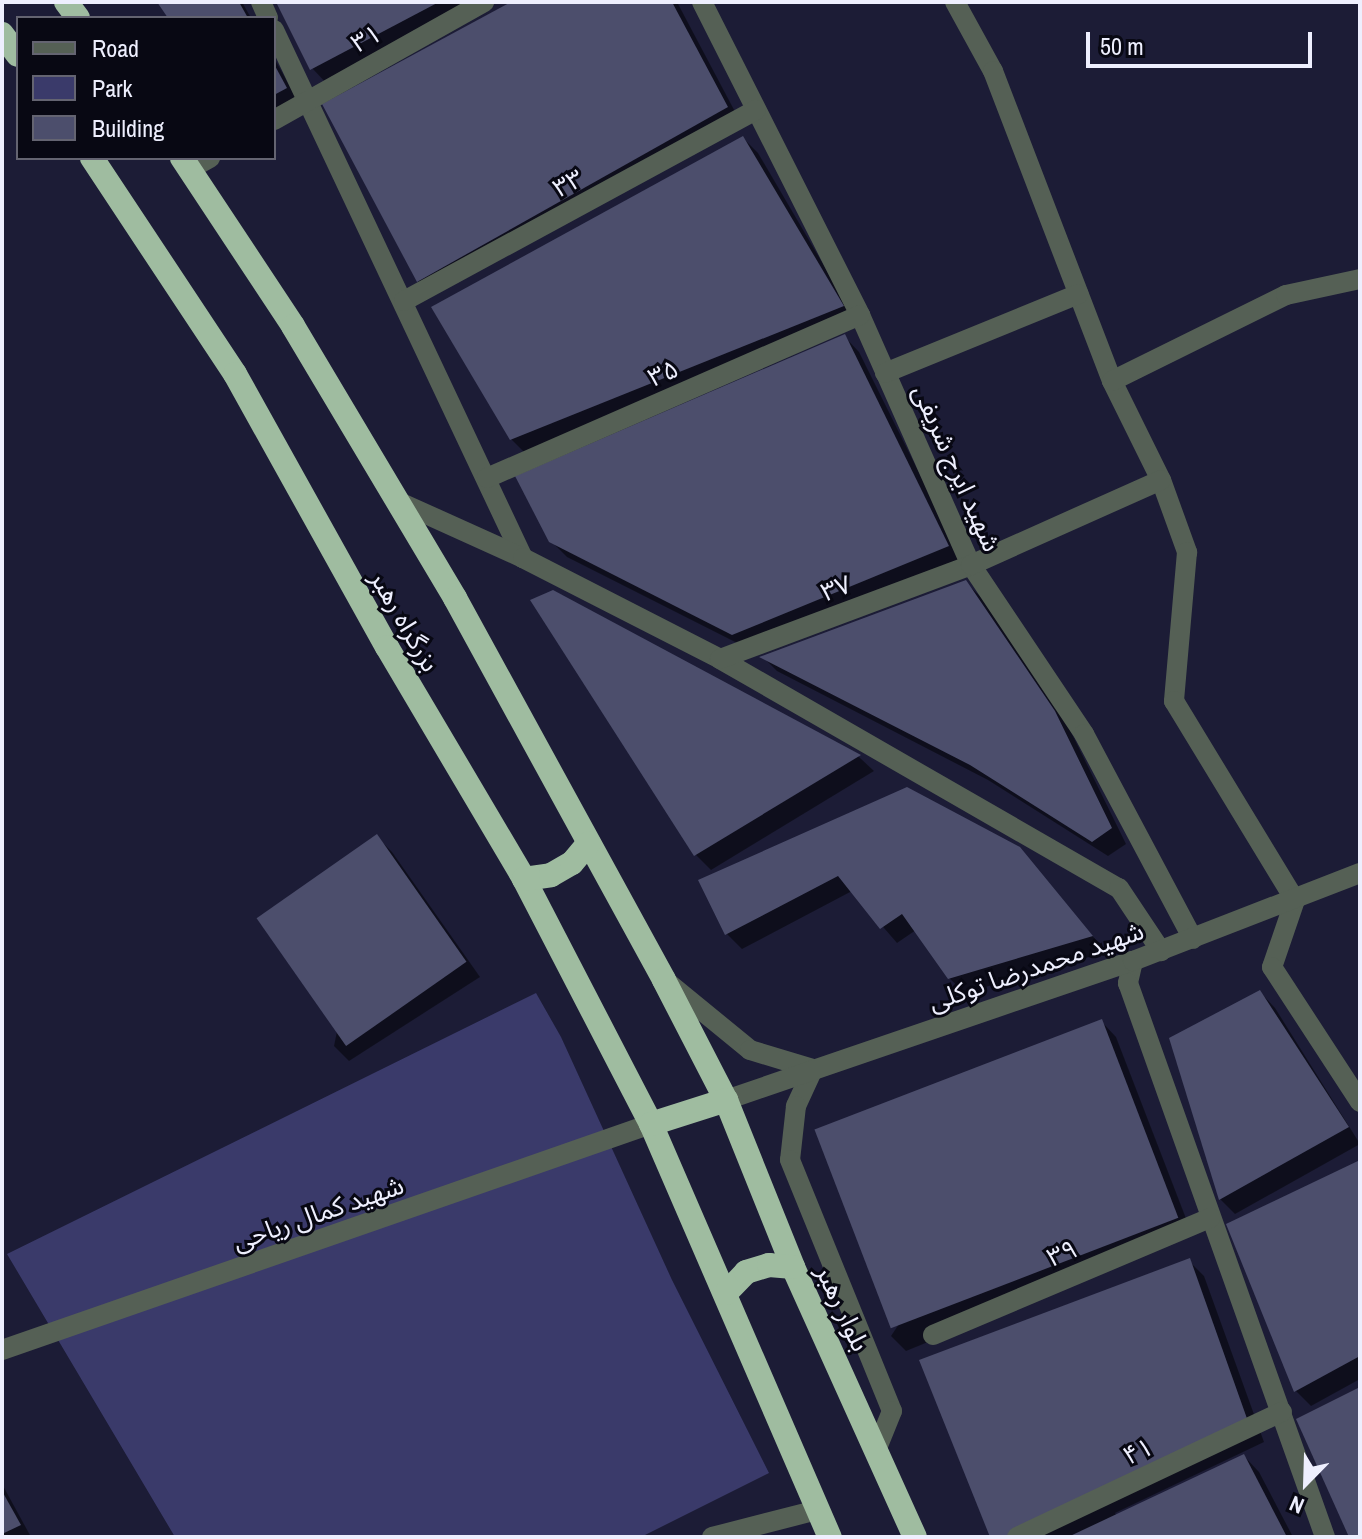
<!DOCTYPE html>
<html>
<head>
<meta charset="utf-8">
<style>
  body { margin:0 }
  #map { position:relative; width:1362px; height:1539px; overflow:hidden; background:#1c1c36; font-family:"Archivo Narrow","Noto Sans Arabic",sans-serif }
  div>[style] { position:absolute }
  .green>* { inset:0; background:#3a3a6a }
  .shadow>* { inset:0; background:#0007 }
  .building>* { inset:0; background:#4c4e6c; transform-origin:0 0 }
  .minor>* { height:20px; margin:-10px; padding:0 10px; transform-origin:10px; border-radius:10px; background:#556055 }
  .highway>* { height:24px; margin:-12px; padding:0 12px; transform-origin:12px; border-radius:12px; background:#9fbca0 }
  span { translate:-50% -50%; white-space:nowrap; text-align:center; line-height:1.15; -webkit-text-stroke:6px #080813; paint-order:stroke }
  .street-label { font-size:26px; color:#eeeffe }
  .frame { position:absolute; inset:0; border:4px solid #eeeffe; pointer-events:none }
  .legend { position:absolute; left:16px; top:16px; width:260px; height:144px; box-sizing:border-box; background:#080813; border:2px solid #646471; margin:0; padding:10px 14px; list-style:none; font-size:24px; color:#eeeffe }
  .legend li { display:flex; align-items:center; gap:16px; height:40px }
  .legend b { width:40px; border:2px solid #646471 }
  .north { position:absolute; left:1266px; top:1443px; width:80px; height:80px; -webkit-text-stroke:6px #080813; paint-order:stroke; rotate:203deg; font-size:22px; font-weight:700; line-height:32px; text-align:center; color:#eeeffe }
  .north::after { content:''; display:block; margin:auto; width:28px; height:36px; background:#eeeffe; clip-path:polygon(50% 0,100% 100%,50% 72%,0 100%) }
  .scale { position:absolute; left:1086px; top:32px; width:226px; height:36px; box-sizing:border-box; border:4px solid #eeeffe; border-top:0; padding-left:10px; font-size:24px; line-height:28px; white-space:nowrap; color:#eeeffe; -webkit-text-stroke:6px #080813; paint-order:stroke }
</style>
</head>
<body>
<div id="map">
  <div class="green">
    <i style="clip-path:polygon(536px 993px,561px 1037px,672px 1280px,769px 1473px,641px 1537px,175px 1537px,7px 1254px)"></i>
  </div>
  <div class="shadow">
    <i style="clip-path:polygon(160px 2px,242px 2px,251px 18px,170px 18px)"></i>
    <i style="clip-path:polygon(278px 2px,482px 2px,327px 84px,312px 68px)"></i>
    <i style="clip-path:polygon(515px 2px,677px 2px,741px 123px,433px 296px,418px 281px)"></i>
    <i style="clip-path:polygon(274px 58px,297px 99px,274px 112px)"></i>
    <i style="clip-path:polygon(743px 138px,758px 153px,857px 322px,526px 454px,511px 439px)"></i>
    <i style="clip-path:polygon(844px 336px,859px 352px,963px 561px,749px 649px,567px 557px,551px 541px)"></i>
    <i style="clip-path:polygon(965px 582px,981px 597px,1069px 728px,1126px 844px,1108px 856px,988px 780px,777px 671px,763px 657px)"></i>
    <i style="clip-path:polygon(552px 592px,859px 757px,874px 771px,711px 870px,695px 854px)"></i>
    <i style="clip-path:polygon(377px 837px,392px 852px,480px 977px,349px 1061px,334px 1046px)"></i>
    <i style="clip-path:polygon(1019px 849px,1106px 952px,965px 993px,949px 978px,916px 930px,897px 943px,852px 891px,742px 949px,727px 934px,701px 881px)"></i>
    <i style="clip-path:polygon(1260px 992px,1275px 1008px,1360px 1144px,1235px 1214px,1220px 1199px,1171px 1039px)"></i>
    <i style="clip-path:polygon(1101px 1021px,1116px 1037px,1192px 1234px,906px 1351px,891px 1336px)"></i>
    <i style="clip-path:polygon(1360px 1162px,1360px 1379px,1311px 1406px,1296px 1391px)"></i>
    <i style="clip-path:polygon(1189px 1261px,1204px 1276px,1264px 1442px,1115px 1513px,1117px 1516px,1244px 1456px,1259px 1472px,1293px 1537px,992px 1537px)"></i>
    <i style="clip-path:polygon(2px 1484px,31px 1537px,2px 1537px)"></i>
  </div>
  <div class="building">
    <i style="clip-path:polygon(157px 2px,239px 2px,248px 18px,168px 18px)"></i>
    <i style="clip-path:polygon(276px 2px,439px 2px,310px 70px)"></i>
    <i style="clip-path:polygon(511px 2px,672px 2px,728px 107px,417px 282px,322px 104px)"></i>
    <i style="clip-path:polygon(274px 64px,287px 88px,274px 95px)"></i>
    <i style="clip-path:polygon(743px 136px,844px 306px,510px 440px,431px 307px)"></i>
    <i style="clip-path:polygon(845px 334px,949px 546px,732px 635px,549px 542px,515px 476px)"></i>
    <i style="clip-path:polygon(966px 580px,1055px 711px,1112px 828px,1092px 842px,970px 765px,759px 657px)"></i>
    <i style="clip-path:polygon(553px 590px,861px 755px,694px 856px,530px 600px)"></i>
    <i style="clip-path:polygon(907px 787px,1020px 847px,1093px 936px,948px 979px,902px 914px,880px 929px,838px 876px,725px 935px,698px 880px)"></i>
    <i style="left:377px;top:834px;width:156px;height:147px;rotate:55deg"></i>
    <i style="clip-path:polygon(1260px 990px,1349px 1127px,1219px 1200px,1169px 1038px)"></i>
    <i style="left:1102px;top:1019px;width:213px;height:308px;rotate:69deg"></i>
    <i style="clip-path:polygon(1360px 1160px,1360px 1356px,1294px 1392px,1226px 1224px)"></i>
    <i style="clip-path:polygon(1190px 1258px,1250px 1427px,1017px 1537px,990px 1537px,919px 1360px)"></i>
    <i style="clip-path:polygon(1360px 1387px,1360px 1537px,1349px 1537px,1296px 1419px)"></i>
    <i style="clip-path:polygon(1244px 1454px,1287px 1537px,1068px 1537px)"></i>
    <i style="clip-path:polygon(2px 1491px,21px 1525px,2px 1534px)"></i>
  </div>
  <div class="minor">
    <i style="left:261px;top:2px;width:17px;rotate:66deg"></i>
    <i style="left:702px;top:2px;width:351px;rotate:63.2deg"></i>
    <i style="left:860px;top:315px;width:274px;rotate:66.1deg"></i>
    <i style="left:971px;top:565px;width:203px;rotate:56.2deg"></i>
    <i style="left:1084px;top:734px;width:232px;rotate:62deg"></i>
    <i style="left:955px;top:2px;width:79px;rotate:61.2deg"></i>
    <i style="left:993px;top:71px;width:332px;rotate:69deg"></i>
    <i style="left:1112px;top:381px;width:110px;rotate:63.7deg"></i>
    <i style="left:1161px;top:480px;width:77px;rotate:70.1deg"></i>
    <i style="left:1187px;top:552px;width:150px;rotate:95deg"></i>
    <i style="left:1174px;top:701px;width:233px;rotate:58.7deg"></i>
    <i style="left:1295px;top:900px;width:71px;rotate:108.9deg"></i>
    <i style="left:1272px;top:967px;width:161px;rotate:56.9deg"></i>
    <i style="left:274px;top:30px;width:584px;rotate:64.75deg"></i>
    <i style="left:274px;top:120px;width:241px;rotate:-29.3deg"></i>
    <i style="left:190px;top:169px;width:23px;rotate:-29deg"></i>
    <i style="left:404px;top:301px;width:400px;rotate:-28.5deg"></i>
    <i style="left:885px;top:373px;width:209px;rotate:-22.2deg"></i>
    <i style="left:1112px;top:381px;width:194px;rotate:-26.3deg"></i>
    <i style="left:1286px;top:295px;width:76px;rotate:-12.2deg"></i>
    <i style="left:487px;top:478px;width:407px;rotate:-23.6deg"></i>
    <i style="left:397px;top:501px;width:138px;rotate:24.3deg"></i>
    <i style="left:523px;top:558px;width:221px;rotate:27.1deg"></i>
    <i style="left:720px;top:659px;width:460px;rotate:29.9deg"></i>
    <i style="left:1119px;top:888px;width:76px;rotate:56.3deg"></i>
    <i style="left:720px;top:659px;width:268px;rotate:-20.5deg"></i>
    <i style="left:971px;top:565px;width:208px;rotate:-24.1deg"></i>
    <i style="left:1133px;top:961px;width:23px;rotate:103deg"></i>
    <i style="left:1128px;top:983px;width:588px;rotate:70.42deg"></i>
    <i style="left:667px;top:982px;width:107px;rotate:39.3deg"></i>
    <i style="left:750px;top:1050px;width:66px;rotate:16.8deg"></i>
    <i style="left:813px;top:1069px;width:41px;rotate:114.7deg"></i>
    <i style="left:796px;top:1106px;width:54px;rotate:96.3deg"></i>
    <i style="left:790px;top:1160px;width:271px;rotate:67.9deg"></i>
    <i style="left:892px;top:1411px;width:40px;rotate:112deg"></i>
    <i style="left:726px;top:1100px;width:430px;rotate:-18.9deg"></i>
    <i style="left:1133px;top:961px;width:243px;rotate:-21.2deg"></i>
    <i style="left:933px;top:1335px;width:301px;rotate:-22.9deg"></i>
    <i style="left:2px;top:1350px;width:687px;rotate:-19.2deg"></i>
    <i style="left:712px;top:1537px;width:108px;rotate:-14.4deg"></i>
    <i style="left:1017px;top:1537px;width:293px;rotate:-25.3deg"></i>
  </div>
  <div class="highway">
    <i style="left:66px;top:2px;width:20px;rotate:53deg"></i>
    <i style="left:2px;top:34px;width:26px;rotate:53deg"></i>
    <i style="left:92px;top:158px;width:259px;rotate:56.5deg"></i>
    <i style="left:235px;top:374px;width:312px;rotate:60.9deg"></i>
    <i style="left:387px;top:647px;width:269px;rotate:59.4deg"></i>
    <i style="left:524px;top:879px;width:276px;rotate:62.6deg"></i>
    <i style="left:651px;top:1124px;width:450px;rotate:66.6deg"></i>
    <i style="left:182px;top:158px;width:201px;rotate:56.5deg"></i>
    <i style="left:293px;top:326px;width:317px;rotate:59.2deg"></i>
    <i style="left:455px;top:598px;width:435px;rotate:61.3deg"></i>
    <i style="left:664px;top:980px;width:135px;rotate:62.7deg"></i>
    <i style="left:726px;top:1100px;width:180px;rotate:68.1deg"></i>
    <i style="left:793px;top:1267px;width:296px;rotate:65.7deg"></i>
    <i style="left:524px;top:879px;width:27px;rotate:-8deg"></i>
    <i style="left:551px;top:875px;width:24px;rotate:-30deg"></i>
    <i style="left:572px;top:863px;width:26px;rotate:-50deg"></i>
    <i style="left:651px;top:1124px;width:79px;rotate:-17.7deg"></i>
    <i style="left:726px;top:1293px;width:29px;rotate:-46deg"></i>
    <i style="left:746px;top:1272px;width:24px;rotate:-17deg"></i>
    <i style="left:769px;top:1265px;width:24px;rotate:5deg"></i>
  </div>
  <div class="street-label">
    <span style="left:366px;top:38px;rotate:-29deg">۳۱</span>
    <span style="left:568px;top:183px;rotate:-28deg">۳۳</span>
    <span style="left:663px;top:373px;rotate:-24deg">۳۵</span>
    <span style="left:957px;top:468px;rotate:66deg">شهید ایرج شریفی</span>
    <span style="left:836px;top:588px;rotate:-21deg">۳۷</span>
    <span style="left:405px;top:621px;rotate:60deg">بزرگراه رهبر</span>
    <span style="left:1036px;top:966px;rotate:-19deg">شهید محمدرضا توکلی</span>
    <span style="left:318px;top:1213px;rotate:-19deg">شهید کمال ریاحی</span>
    <span style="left:1062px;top:1253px;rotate:-23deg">۳۹</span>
    <span style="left:843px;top:1308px;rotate:65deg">بلوار رهبر</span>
    <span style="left:1138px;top:1451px;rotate:-25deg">۴۱</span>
  </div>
  <div class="frame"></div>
  <ul class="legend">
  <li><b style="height:10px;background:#556055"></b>Road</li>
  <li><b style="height:22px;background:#3a3a6a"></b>Park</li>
  <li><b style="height:22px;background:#4c4e6c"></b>Building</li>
  </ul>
  <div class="north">N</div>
  <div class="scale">50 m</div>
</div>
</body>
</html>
